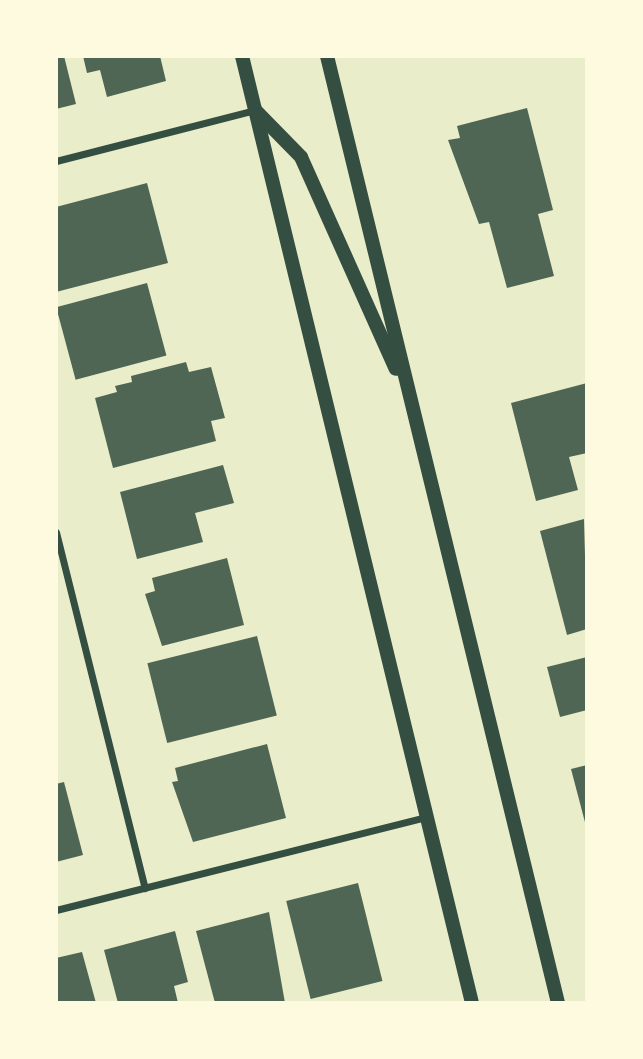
<!DOCTYPE html>
<html>
<head>
<meta charset="utf-8">
<style>
  body { margin:0 }
  #map { position:relative; width:643px; height:1059px; overflow:hidden; background:#e9edc9; font-family:Mulish,sans-serif }
  div>[style] { position:absolute }
  .building>* { inset:0; background:#4f6655; transform-origin:0 0 }
  .minor>* { height:7px; margin:-3.5px; padding:0 3.5px; transform-origin:3.5px; border-radius:3.5px; background:#344e41 }
  .secondary>* { height:14px; margin:-7px; padding:0 7px; transform-origin:7px; border-radius:7px; background:#344e41 }
  span { translate:-50% -50%; white-space:nowrap; text-align:center; line-height:1.15; -webkit-text-stroke:6px #fefae0; paint-order:stroke }
  .frame { position:absolute; inset:0; border:58px solid #fefae0; pointer-events:none }
</style>
</head>
<body>
<div id="map">
  <div class="building">
    <i style="clip-path:polygon(56px 56px,64px 56px,76px 104px,56px 109px)"></i>
    <i style="clip-path:polygon(83px 56px,160px 56px,166px 81px,107px 97px,100px 70px,87px 73px)"></i>
    <i style="clip-path:polygon(527px 108px,553px 210px,538px 214px,554px 276px,507px 288px,489px 222px,479px 224px,448px 140px,460px 138px,457px 126px)"></i>
    <i style="clip-path:polygon(147px 183px,168px 263px,56px 292px,56px 207px)"></i>
    <i style="left:147px;top:283px;width:75px;height:94px;rotate:75deg"></i>
    <i style="clip-path:polygon(186px 362px,189px 372px,211px 367px,225px 418px,211px 421px,216px 441px,113px 468px,95px 398px,117px 392px,115px 386px,132px 382px,131px 376px)"></i>
    <i style="clip-path:polygon(587px 383px,587px 453px,569px 457px,578px 490px,536px 501px,511px 403px)"></i>
    <i style="clip-path:polygon(223px 465px,234px 503px,195px 513px,203px 542px,137px 559px,120px 492px)"></i>
    <i style="clip-path:polygon(584px 519px,587px 629px,567px 635px,540px 531px)"></i>
    <i style="clip-path:polygon(227px 558px,244px 625px,162px 646px,145px 594px,155px 591px,152px 578px)"></i>
    <i style="left:257px;top:636px;width:82px;height:113px;rotate:76deg"></i>
    <i style="clip-path:polygon(587px 657px,587px 710px,560px 717px,547px 667px)"></i>
    <i style="clip-path:polygon(267px 744px,286px 818px,193px 842px,172px 782px,178px 781px,175px 768px)"></i>
    <i style="clip-path:polygon(587px 765px,587px 826px,586px 826px,571px 769px)"></i>
    <i style="clip-path:polygon(64px 782px,83px 855px,56px 862px,56px 784px)"></i>
    <i style="left:358px;top:883px;width:101px;height:74px;rotate:76deg"></i>
    <i style="clip-path:polygon(269px 912px,285px 1003px,215px 1003px,196px 931px)"></i>
    <i style="clip-path:polygon(175px 931px,188px 982px,174px 986px,178px 1003px,118px 1003px,104px 950px)"></i>
    <i style="clip-path:polygon(82px 952px,96px 1003px,56px 1003px,56px 958px)"></i>
  </div>
  <div class="minor">
    <i style="left:56px;top:161px;width:205px;rotate:-14.4deg"></i>
    <i style="left:56px;top:532px;width:367px;rotate:76deg"></i>
    <i style="left:56px;top:910px;width:382px;rotate:-14.1deg"></i>
  </div>
  <div class="secondary">
    <i style="left:242px;top:56px;width:975px;rotate:76.35deg"></i>
    <i style="left:327px;top:56px;width:975px;rotate:76.29deg"></i>
    <i style="left:255px;top:110px;width:66px;rotate:45.6deg"></i>
    <i style="left:301px;top:157px;width:232px;rotate:65.9deg"></i>
  </div>
  <div class="frame"></div>
</div>
</body>
</html>
